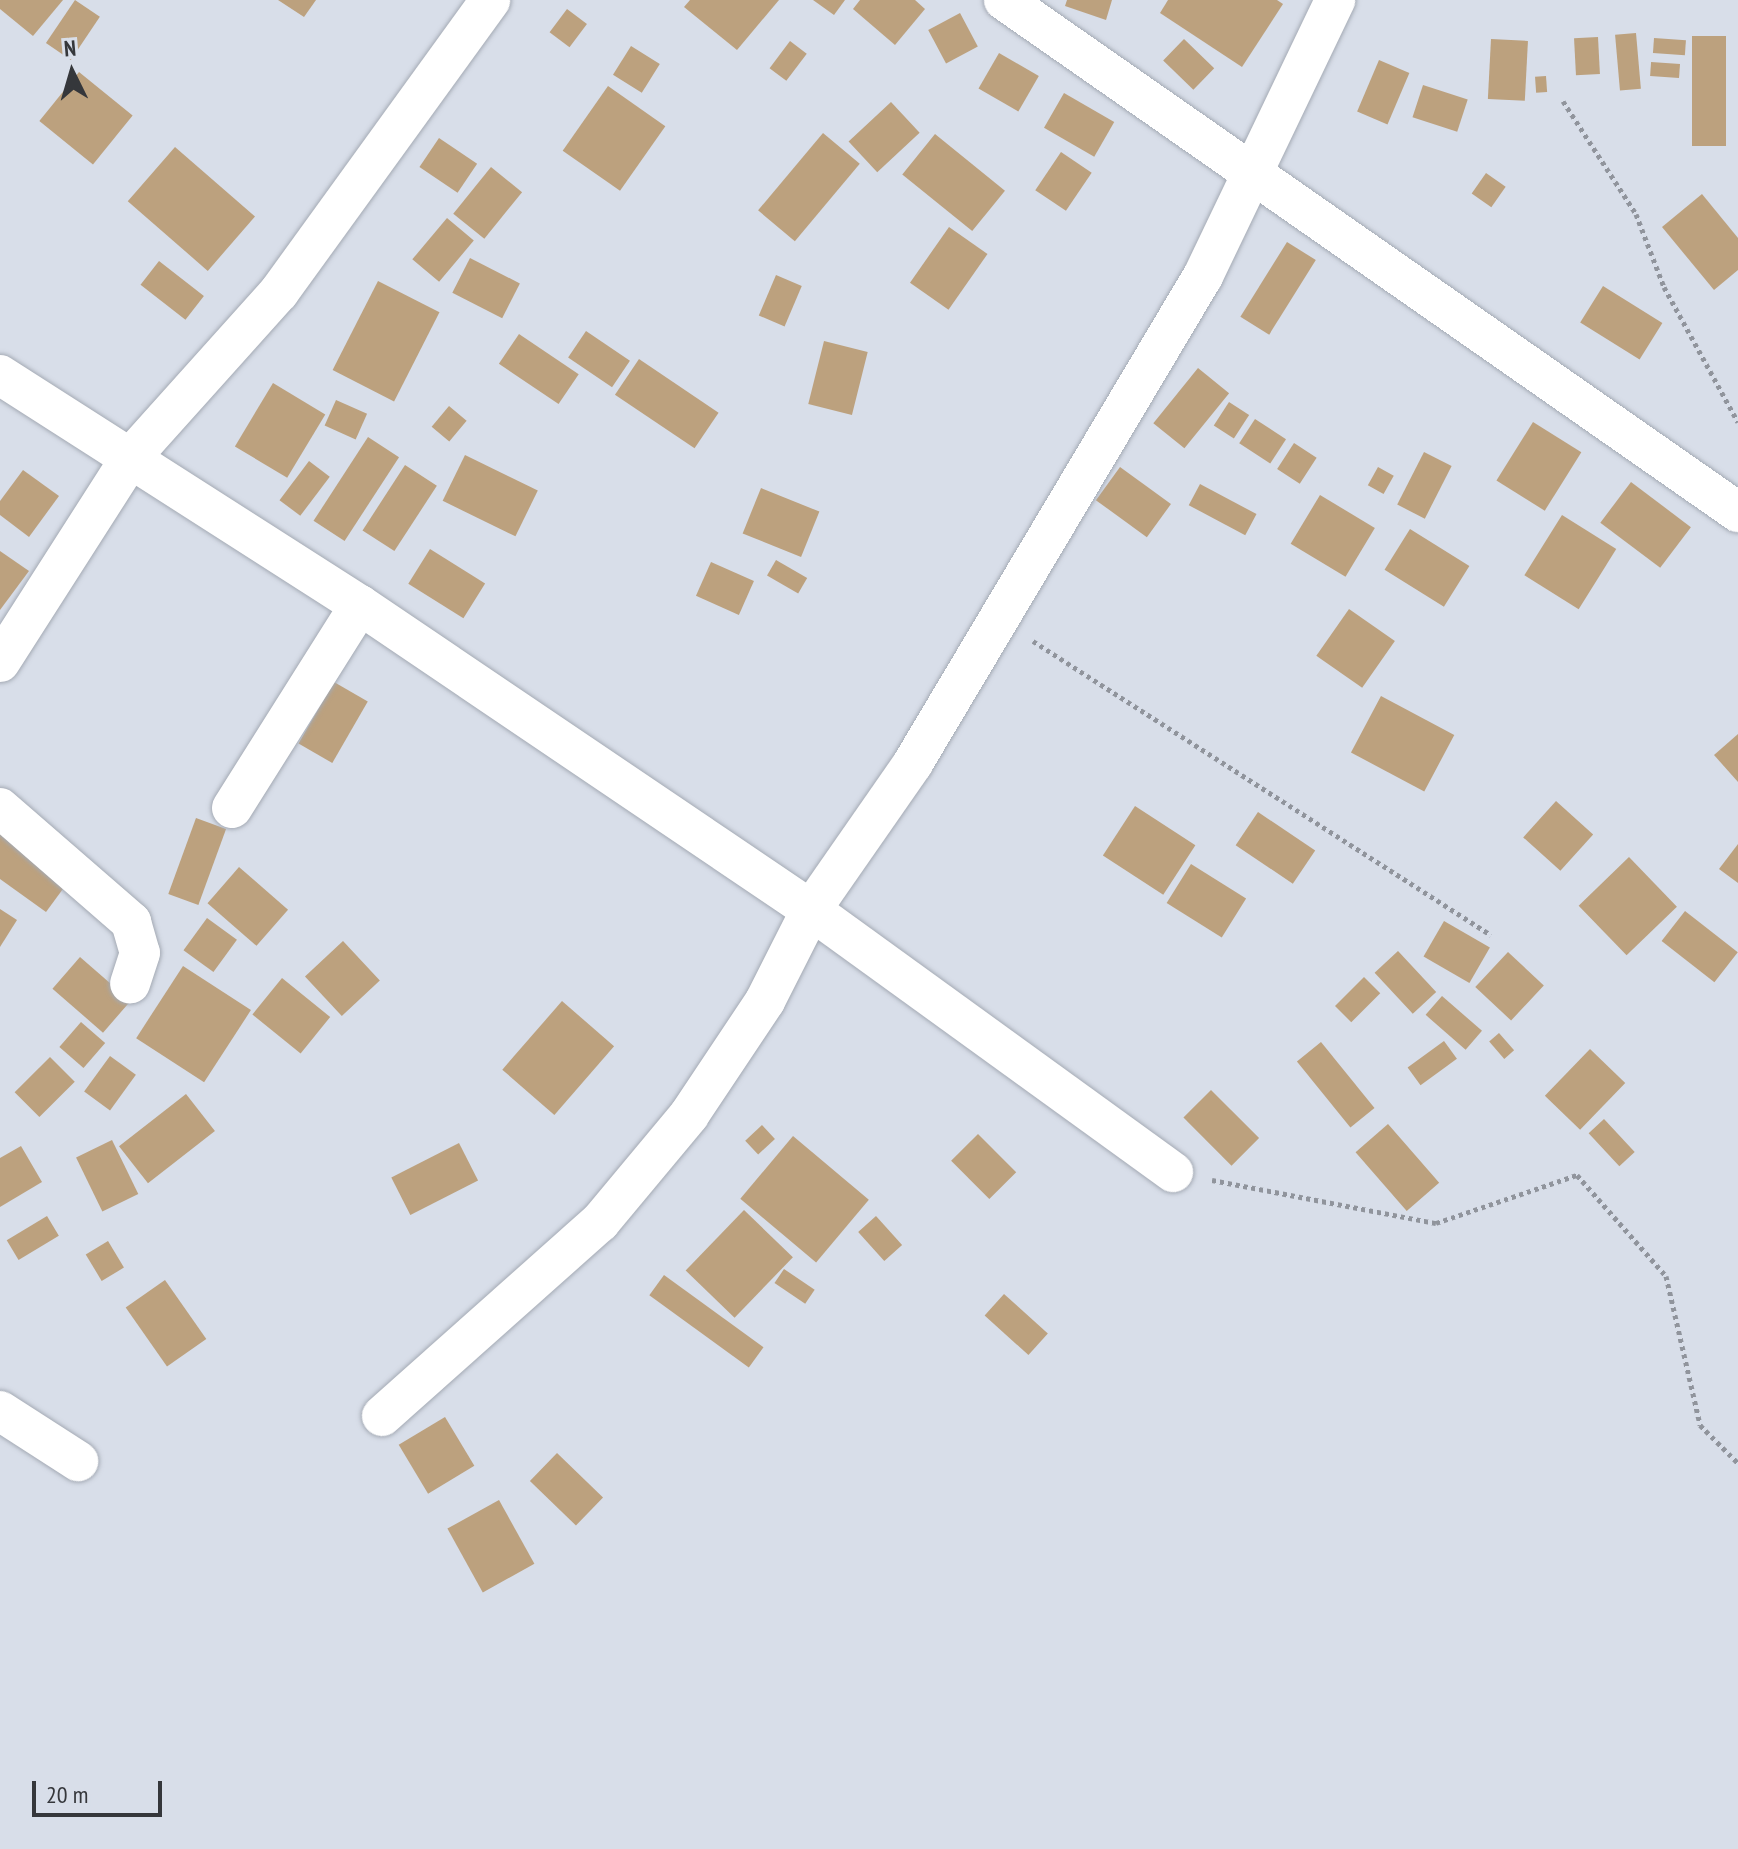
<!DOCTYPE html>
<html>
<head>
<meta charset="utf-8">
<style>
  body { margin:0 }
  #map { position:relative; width:1738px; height:1849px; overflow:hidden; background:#d8dee9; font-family:"PT Sans Narrow",sans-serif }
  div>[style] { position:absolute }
  .building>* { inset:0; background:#bca17e; transform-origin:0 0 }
  .path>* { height:5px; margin-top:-2.5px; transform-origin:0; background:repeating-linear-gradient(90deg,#90949c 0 4px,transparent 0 8px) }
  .roads { filter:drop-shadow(0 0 2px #a4aab4) drop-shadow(0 0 2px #a4aab4) }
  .minor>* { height:40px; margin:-20px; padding:0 20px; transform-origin:20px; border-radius:20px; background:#fff }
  span { translate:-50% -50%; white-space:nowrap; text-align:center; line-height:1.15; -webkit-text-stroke:6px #d8dee9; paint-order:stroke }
  .north { position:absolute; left:32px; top:32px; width:80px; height:80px; -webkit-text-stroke:6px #d8dee9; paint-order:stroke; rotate:355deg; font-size:22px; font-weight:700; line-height:32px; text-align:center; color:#35373b }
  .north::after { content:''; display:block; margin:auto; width:28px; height:36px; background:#35373b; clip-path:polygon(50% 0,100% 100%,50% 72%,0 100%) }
  .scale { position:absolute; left:32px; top:1781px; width:130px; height:36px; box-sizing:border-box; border:4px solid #35373b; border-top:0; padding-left:10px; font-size:24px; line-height:28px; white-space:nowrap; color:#35373b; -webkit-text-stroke:6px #d8dee9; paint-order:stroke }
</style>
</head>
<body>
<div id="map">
  <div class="building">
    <i style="clip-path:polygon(0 0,63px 0,33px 36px,0 9px)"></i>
    <i style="left:75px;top:0;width:30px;height:52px;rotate:34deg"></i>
    <i style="clip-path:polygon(278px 0,316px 0,304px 17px)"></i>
    <i style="clip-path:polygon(690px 0,779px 0,737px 50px,684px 7px)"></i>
    <i style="clip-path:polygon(813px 0,845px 0,834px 15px)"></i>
    <i style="clip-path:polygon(860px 0,915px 0,925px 9px,895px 45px,853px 9px)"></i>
    <i style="clip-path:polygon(1067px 0,1112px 0,1106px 20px,1065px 6px)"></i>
    <i style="clip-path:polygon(1168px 0,1277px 0,1283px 4px,1242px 67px,1160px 13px)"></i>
    <i style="left:567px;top:9px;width:25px;height:29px;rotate:37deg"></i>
    <i style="left:960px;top:13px;width:38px;height:36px;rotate:62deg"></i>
    <i style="left:1636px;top:33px;width:56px;height:21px;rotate:85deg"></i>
    <i style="left:1692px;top:36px;width:34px;height:110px"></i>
    <i style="left:1598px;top:37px;width:37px;height:24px;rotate:87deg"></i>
    <i style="left:1654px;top:38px;width:32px;height:15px;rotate:4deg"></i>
    <i style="left:1184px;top:39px;width:42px;height:30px;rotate:44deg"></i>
    <i style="left:1491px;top:39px;width:37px;height:60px;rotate:3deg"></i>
    <i style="left:790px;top:41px;width:21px;height:34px;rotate:37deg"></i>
    <i style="left:631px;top:46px;width:34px;height:34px;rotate:32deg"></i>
    <i style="left:999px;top:53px;width:46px;height:41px;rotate:30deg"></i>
    <i style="left:1379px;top:60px;width:33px;height:56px;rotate:23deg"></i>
    <i style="left:1680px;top:64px;width:14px;height:29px;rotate:94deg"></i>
    <i style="left:79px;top:72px;width:69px;height:63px;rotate:39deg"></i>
    <i style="left:1546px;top:76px;width:16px;height:11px;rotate:86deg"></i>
    <i style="left:1423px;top:85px;width:47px;height:34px;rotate:18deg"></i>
    <i style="left:608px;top:86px;width:70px;height:79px;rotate:35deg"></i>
    <i style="left:1064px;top:93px;width:58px;height:40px;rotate:30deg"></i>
    <i style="left:891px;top:102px;width:42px;height:58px;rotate:47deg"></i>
    <i style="left:823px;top:133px;width:48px;height:101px;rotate:40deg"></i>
    <i style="left:935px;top:134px;width:90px;height:52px;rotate:39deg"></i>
    <i style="left:439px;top:138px;width:46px;height:35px;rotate:34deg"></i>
    <i style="left:175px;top:147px;width:106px;height:72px;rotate:41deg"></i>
    <i style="left:1061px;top:152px;width:37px;height:46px;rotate:34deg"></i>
    <i style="left:491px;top:167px;width:40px;height:60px;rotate:39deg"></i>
    <i style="left:1486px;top:173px;width:24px;height:25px;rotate:35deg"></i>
    <i style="clip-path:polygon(1702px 194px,1738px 238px,1738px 270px,1714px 290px,1662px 227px)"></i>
    <i style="left:447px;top:218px;width:35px;height:54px;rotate:40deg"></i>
    <i style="left:949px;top:227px;width:47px;height:68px;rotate:35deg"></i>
    <i style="left:1287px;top:242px;width:34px;height:88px;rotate:32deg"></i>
    <i style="left:470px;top:258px;width:56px;height:39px;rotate:27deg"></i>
    <i style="left:159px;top:261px;width:57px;height:30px;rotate:38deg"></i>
    <i style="left:776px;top:275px;width:28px;height:44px;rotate:23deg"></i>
    <i style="left:378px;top:281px;width:69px;height:100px;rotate:27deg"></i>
    <i style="left:1603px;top:286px;width:70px;height:43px;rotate:32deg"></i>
    <i style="left:586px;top:331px;width:53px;height:32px;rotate:34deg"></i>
    <i style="left:519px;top:334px;width:72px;height:36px;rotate:34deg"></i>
    <i style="left:824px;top:341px;width:45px;height:65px;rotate:14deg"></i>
    <i style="left:639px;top:359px;width:96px;height:43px;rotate:34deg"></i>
    <i style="left:1198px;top:368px;width:40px;height:71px;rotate:39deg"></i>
    <i style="left:273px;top:383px;width:61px;height:74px;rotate:31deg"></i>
    <i style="left:336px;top:400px;width:34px;height:28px;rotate:24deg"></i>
    <i style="left:1229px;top:402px;width:24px;height:28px;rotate:33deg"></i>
    <i style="left:449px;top:406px;width:23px;height:27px;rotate:40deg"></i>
    <i style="left:1255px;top:419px;width:37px;height:29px;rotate:33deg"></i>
    <i style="left:1533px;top:422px;width:57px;height:69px;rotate:32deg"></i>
    <i style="left:368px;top:437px;width:37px;height:100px;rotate:33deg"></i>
    <i style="left:1294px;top:443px;width:27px;height:31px;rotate:33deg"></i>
    <i style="left:1424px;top:452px;width:31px;height:59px;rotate:27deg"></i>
    <i style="left:465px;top:455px;width:81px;height:51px;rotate:26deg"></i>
    <i style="left:309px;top:461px;width:26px;height:49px;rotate:37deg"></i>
    <i style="left:405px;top:465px;width:38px;height:78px;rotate:33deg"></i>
    <i style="left:1120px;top:467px;width:63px;height:41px;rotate:36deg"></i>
    <i style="left:1378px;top:467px;width:18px;height:21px;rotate:29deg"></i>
    <i style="clip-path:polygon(23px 470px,59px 496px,29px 537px,0 515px,0 501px)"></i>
    <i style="left:1631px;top:482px;width:75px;height:51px;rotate:37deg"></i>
    <i style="left:1200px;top:484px;width:64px;height:24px;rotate:28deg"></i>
    <i style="left:761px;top:488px;width:63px;height:49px;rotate:22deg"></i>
    <i style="left:1320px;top:495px;width:64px;height:57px;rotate:31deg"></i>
    <i style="left:1562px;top:515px;width:64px;height:71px;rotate:32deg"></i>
    <i style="left:1410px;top:529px;width:70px;height:48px;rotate:32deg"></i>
    <i style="left:430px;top:549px;width:65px;height:41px;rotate:32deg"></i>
    <i style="clip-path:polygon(0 551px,29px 571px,0 610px)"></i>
    <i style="left:776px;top:560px;width:36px;height:18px;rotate:30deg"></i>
    <i style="left:711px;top:562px;width:47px;height:37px;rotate:24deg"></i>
    <i style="left:1349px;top:609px;width:56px;height:57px;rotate:35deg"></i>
    <i style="left:334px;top:682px;width:39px;height:71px;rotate:30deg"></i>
    <i style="left:1381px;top:696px;width:83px;height:64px;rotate:28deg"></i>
    <i style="clip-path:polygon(1738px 734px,1738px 782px,1714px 755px)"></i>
    <i style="left:1556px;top:801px;width:50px;height:49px;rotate:42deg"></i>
    <i style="left:1135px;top:806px;width:72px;height:59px;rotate:33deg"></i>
    <i style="left:1258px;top:812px;width:69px;height:40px;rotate:34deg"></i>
    <i style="left:196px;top:818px;width:32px;height:81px;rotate:20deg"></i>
    <i style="clip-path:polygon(0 828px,71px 878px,46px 912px,0 879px)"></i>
    <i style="clip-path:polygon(1738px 844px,1738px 883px,1719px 869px)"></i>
    <i style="left:1629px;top:857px;width:69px;height:70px;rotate:46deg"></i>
    <i style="left:1191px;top:864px;width:65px;height:46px;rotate:32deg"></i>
    <i style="left:239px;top:867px;width:65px;height:48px;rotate:41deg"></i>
    <i style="clip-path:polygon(0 909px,17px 920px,0 947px)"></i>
    <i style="left:1685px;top:911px;width:67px;height:38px;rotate:38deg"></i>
    <i style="left:207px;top:918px;width:37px;height:40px;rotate:36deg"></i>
    <i style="left:1444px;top:921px;width:53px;height:41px;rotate:30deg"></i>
    <i style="left:343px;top:941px;width:54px;height:52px;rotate:47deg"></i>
    <i style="left:1398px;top:951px;width:56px;height:32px;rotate:47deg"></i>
    <i style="left:1508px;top:952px;width:49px;height:48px;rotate:43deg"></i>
    <i style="left:80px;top:957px;width:67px;height:42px;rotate:41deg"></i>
    <i style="left:183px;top:966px;width:81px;height:86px;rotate:33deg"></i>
    <i style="left:1364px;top:977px;width:23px;height:41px;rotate:45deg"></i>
    <i style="left:282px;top:978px;width:62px;height:47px;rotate:39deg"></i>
    <i style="left:1442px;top:996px;width:53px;height:25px;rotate:41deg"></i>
    <i style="left:562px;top:1001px;width:69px;height:91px;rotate:41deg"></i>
    <i style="left:81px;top:1022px;width:32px;height:33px;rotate:41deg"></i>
    <i style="left:1499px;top:1033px;width:23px;height:13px;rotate:49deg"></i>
    <i style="left:1444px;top:1041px;width:22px;height:45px;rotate:54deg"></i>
    <i style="left:1321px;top:1042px;width:85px;height:31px;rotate:51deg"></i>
    <i style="left:1590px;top:1049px;width:49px;height:65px;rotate:44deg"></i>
    <i style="left:110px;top:1056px;width:32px;height:44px;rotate:36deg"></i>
    <i style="left:50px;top:1057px;width:35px;height:50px;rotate:45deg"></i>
    <i style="left:1211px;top:1090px;width:68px;height:39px;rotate:45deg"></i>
    <i style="left:186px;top:1094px;width:47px;height:85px;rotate:52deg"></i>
    <i style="left:1604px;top:1119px;width:45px;height:21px;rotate:47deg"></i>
    <i style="left:1388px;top:1124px;width:78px;height:43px;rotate:49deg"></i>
    <i style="left:762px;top:1125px;width:19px;height:23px;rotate:47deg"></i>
    <i style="left:978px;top:1134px;width:54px;height:38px;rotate:45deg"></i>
    <i style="left:793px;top:1136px;width:99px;height:82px;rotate:40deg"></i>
    <i style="left:112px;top:1140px;width:60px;height:40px;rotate:64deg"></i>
    <i style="left:459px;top:1143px;width:42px;height:76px;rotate:63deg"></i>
    <i style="clip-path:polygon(21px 1146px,42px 1182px,0 1207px,0 1158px)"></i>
    <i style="left:744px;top:1210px;width:68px;height:84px;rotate:44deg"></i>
    <i style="left:47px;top:1216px;width:23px;height:47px;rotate:59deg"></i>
    <i style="left:876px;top:1216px;width:39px;height:24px;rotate:48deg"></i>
    <i style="left:108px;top:1241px;width:31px;height:26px;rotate:59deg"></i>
    <i style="left:784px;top:1269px;width:37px;height:17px;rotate:34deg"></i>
    <i style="left:664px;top:1275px;width:123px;height:25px;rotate:36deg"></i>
    <i style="left:165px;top:1280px;width:72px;height:48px;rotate:55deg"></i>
    <i style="left:1004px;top:1294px;width:59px;height:29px;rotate:42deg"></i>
    <i style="left:445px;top:1417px;width:57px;height:54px;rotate:59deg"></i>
    <i style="left:557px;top:1453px;width:64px;height:39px;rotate:44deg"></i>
    <i style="left:499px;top:1500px;width:73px;height:59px;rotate:61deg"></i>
  </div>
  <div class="path">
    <i style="left:1563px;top:101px;width:135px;rotate:57.1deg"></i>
    <i style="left:1636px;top:214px;width:78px;rotate:69deg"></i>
    <i style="left:1664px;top:287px;width:154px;rotate:61.3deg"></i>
    <i style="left:1033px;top:641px;width:544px;rotate:32.7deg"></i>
    <i style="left:1212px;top:1180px;width:228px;rotate:10.9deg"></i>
    <i style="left:1436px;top:1223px;width:149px;rotate:-18.8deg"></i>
    <i style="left:1577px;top:1175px;width:135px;rotate:48.6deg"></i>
    <i style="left:1666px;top:1276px;width:153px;rotate:77.1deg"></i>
    <i style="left:1700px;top:1425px;width:54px;rotate:45deg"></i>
  </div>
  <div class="roads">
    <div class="minor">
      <i style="left:1004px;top:0;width:895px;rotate:34.9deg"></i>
      <i style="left:0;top:375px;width:427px;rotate:32.6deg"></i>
      <i style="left:360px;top:605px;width:544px;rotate:34.07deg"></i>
      <i style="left:811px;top:910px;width:447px;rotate:35.9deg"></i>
      <i style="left:0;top:662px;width:243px;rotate:-57.4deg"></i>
      <i style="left:131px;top:457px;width:222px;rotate:-48.1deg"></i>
      <i style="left:279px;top:292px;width:360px;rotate:-54.1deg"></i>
      <i style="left:0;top:808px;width:174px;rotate:41deg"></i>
      <i style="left:131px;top:922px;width:32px;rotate:74deg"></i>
      <i style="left:140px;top:953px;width:32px;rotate:108deg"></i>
      <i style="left:232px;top:808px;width:240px;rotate:-57.8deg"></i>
      <i style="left:0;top:1411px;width:93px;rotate:32.7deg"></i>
      <i style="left:382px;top:1416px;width:292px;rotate:-41.7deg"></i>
      <i style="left:600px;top:1222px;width:139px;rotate:-50.2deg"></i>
      <i style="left:689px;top:1115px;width:137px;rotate:-56.3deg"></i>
      <i style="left:765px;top:1001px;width:102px;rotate:-63.2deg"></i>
      <i style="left:811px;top:910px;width:179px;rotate:-55.2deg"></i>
      <i style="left:913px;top:763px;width:567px;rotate:-59.23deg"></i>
      <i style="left:1203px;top:276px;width:306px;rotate:-64.4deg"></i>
    </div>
  </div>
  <div class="north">N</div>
  <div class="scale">20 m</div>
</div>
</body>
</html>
